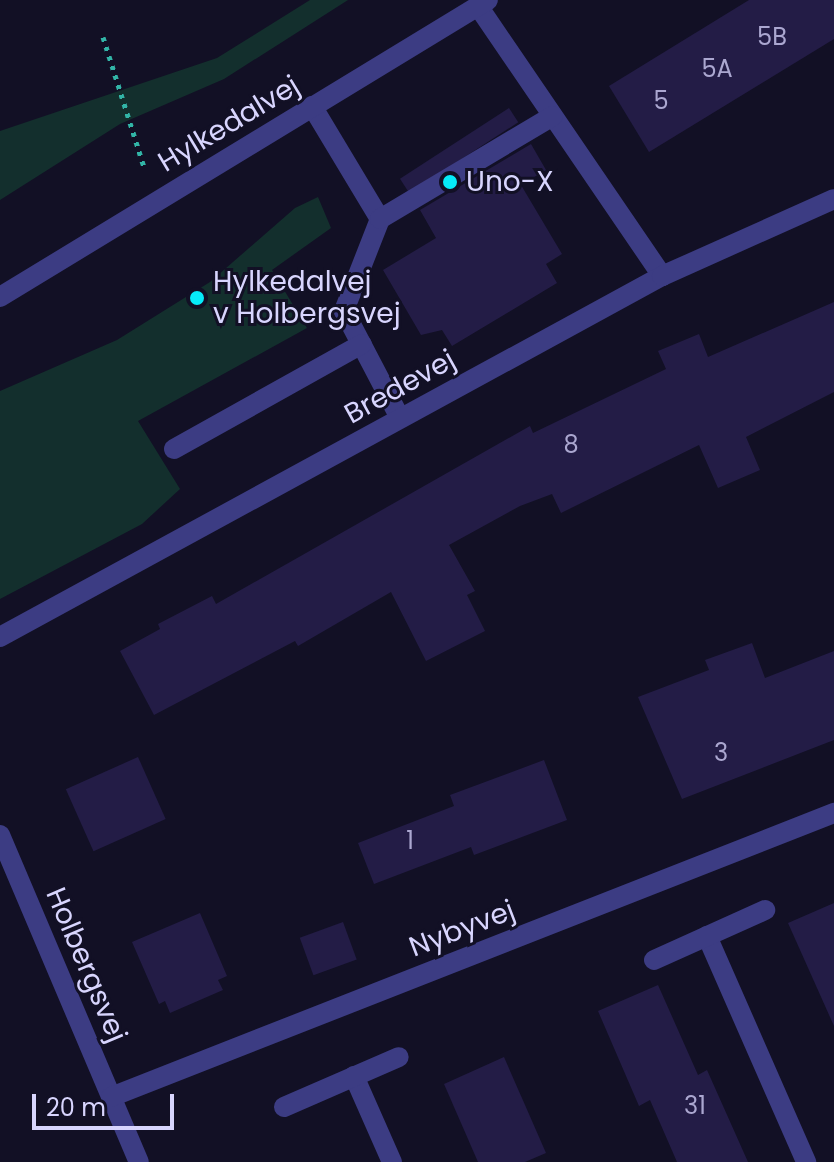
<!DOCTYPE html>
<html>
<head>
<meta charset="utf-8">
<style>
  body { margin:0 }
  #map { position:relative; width:834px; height:1162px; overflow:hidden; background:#121025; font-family:Poppins,sans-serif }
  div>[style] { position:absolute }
  .green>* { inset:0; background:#132f2d }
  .building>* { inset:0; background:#231c46; transform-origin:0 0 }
  .path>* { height:5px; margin-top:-2.5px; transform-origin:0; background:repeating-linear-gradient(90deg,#32b5a7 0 4px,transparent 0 10px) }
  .service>* { height:20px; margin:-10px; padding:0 10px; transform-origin:10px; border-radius:10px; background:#3c3c83 }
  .minor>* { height:20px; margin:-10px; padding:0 10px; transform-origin:10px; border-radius:10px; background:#3c3c83 }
  .tertiary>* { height:20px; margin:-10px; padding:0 10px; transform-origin:10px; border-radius:10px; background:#3c3c83 }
  .dots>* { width:22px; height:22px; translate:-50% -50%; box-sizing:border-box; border:4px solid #121025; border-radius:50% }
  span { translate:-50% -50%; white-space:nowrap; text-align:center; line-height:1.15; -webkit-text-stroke:6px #121025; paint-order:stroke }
  .number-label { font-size:24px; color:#aba7d0 }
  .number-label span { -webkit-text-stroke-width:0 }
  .street-label { font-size:28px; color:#d8d5fe }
  .poi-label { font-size:28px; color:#d8d5fe }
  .left { translate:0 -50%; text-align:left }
  .scale { position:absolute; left:32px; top:1094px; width:142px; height:36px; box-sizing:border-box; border:4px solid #d8d5fe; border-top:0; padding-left:10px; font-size:24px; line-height:28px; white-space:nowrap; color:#d8d5fe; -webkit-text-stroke:6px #121025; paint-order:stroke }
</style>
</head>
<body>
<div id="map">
  <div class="green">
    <i style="clip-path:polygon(310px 0,348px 0,224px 79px,120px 124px,0 200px,0 131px,217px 58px)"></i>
    <i style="clip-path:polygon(318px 197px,331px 228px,272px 270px,307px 328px,138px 421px,180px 489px,142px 524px,0 599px,0 391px,117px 340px,210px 282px,295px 208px)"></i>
  </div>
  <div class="building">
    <i style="clip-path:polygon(749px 0,834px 0,834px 39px,649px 152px,609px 86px)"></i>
    <i style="left:509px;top:108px;width:17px;height:130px;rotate:57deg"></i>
    <i style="clip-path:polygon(531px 144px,546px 170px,521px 185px,562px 254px,546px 264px,557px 283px,452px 346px,442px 330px,421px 335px,383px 270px,436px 238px,420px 210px)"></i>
    <i style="clip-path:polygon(834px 302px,834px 392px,746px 437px,760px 470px,718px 488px,699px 445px,561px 513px,552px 494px,520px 506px,449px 545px,475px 591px,467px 595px,485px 631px,426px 661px,391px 592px,298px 646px,295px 641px,154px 715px,120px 651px,160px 629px,158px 624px,212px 596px,216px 604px,530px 426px,533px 433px,666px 369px,658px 351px,699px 334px,708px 357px)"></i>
    <i style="clip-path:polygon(752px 643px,765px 678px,834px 651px,834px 740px,682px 799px,638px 697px,709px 670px,705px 660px)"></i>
    <i style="left:138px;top:757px;width:68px;height:79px;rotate:66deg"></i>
    <i style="clip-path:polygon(544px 760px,567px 820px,474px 855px,471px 847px,374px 884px,358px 843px,454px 806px,450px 795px)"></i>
    <i style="clip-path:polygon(834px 903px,834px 1026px,788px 923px)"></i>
    <i style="clip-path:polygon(200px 913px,227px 976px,218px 980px,223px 990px,170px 1013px,165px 1001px,159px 1004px,132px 942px)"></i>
    <i style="left:343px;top:922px;width:40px;height:46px;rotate:70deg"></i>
    <i style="clip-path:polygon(658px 985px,698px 1075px,707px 1070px,748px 1162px,677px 1162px,650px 1100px,639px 1106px,598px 1011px)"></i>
    <i style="clip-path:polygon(504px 1057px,546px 1153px,525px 1162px,478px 1162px,444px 1084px)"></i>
  </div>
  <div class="path">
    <i style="left:103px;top:37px;width:139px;rotate:72.5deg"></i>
  </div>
  <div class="service">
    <i style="left:478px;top:6px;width:327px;rotate:55.7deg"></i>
    <i style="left:312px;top:106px;width:132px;rotate:59deg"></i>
    <i style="left:380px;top:219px;width:99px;rotate:111.4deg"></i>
    <i style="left:344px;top:311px;width:121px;rotate:62.4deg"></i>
    <i style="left:380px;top:219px;width:201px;rotate:-30.8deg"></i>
    <i style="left:174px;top:449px;width:215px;rotate:-29.2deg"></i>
  </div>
  <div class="minor">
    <i style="left:0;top:637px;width:754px;rotate:-28.6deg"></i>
    <i style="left:662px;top:276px;width:188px;rotate:-24.1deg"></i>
    <i style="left:0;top:835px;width:355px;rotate:67deg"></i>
    <i style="left:707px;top:936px;width:247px;rotate:66.3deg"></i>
    <i style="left:654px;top:960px;width:122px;rotate:-24.2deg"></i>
    <i style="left:354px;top:1076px;width:94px;rotate:66.2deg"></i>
    <i style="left:111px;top:1097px;width:777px;rotate:-21.45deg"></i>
    <i style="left:284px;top:1107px;width:125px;rotate:-23.5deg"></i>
  </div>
  <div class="tertiary">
    <i style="left:0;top:297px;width:571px;rotate:-31.32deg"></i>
  </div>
  <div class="dots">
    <i style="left:450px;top:182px;background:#06ebf9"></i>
    <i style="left:197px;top:298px;background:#06ebf9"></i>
  </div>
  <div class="number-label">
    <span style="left:772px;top:37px">5B</span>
    <span style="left:717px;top:69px">5A</span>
    <span style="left:661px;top:101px">5</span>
    <span style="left:571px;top:445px">8</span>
    <span style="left:721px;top:753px">3</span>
    <span style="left:410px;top:841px">1</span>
    <span style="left:695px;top:1106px">31</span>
  </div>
  <div class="street-label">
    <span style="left:229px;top:124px;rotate:-31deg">Hylkedalvej</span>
    <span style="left:400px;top:387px;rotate:-29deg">Bredevej</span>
    <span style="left:462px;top:929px;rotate:-21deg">Nybyvej</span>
    <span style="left:86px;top:965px;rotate:67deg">Holbergsvej</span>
  </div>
  <div class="poi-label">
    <span class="left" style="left:466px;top:182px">Uno-X</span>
    <span class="left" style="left:213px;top:298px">Hylkedalvej<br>v Holbergsvej</span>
  </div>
  <div class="scale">20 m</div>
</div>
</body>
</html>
